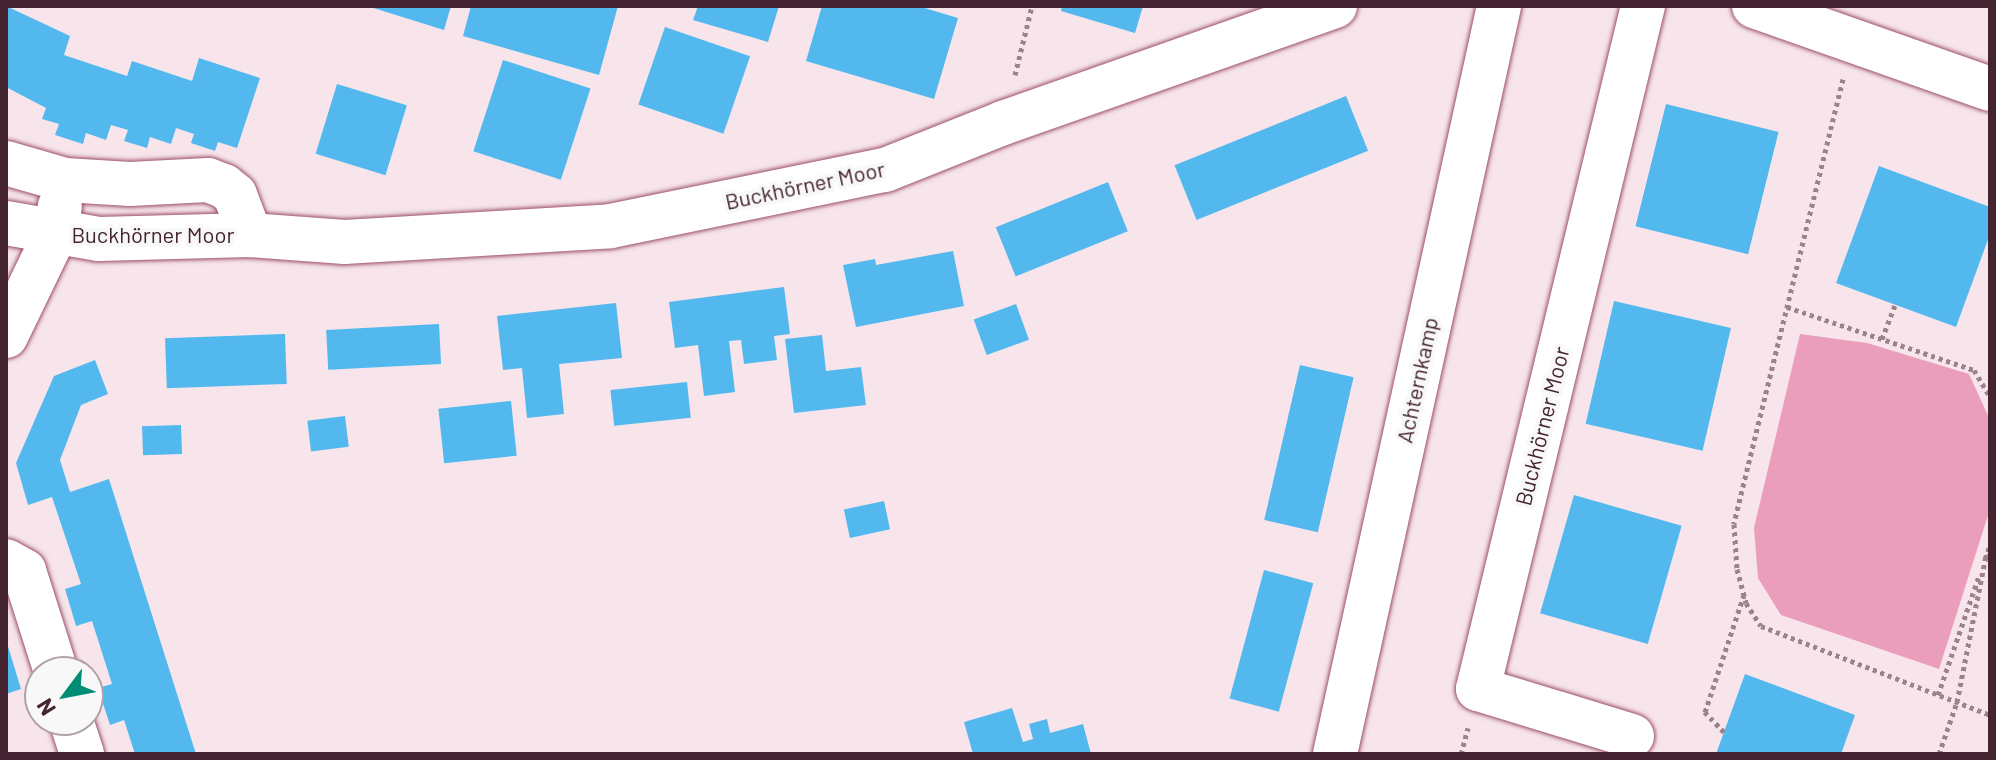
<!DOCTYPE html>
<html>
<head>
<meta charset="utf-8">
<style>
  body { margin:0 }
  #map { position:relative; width:1996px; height:760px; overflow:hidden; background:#f7e5eb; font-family:Barlow,sans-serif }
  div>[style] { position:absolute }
  .green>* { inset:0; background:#eb9ebb }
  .building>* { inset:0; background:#53b8ee; transform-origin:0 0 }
  .path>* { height:5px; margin-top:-2.5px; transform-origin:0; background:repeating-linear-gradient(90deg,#9c828c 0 4px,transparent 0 8px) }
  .roads { filter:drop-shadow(0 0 2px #9c4e6f) drop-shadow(0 0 2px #9c4e6f) }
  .minor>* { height:44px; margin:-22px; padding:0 22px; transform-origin:22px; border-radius:22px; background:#fff }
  span { translate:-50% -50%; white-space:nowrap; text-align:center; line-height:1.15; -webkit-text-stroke:8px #f8f8f8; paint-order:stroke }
  .street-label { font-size:22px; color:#452431 }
  .frame { position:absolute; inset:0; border:8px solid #452431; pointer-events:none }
  .north { position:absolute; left:24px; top:656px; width:80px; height:80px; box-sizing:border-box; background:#f8f8f8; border:2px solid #b0a3a8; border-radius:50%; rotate:238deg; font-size:22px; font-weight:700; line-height:32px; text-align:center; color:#452431 }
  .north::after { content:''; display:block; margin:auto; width:28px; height:36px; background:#018d75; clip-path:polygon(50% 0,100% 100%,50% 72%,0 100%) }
</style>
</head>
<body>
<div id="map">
  <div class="green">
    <i style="clip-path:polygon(1800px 334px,1867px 343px,1969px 374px,1990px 420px,1990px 509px,1939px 669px,1781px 615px,1758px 578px,1754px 528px)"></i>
  </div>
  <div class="building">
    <i style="clip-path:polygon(6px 6px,70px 36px,64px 55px,127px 76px,132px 61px,192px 81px,199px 58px,260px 78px,237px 148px,218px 142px,215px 151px,191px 143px,194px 134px,176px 128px,171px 144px,150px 137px,147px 148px,124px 141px,128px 130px,111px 125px,106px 140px,86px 133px,83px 144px,55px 135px,59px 124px,42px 119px,46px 108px,6px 87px)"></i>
    <i style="clip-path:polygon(367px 6px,451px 6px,444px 30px)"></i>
    <i style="clip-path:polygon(471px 6px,618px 6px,599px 75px,463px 36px)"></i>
    <i style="clip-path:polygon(698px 6px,779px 6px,768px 42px,693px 20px)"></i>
    <i style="clip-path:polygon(822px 6px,918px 6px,958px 18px,934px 99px,806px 61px)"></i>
    <i style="clip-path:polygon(1062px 6px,1143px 6px,1135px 33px,1061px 11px)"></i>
    <i style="left:665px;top:27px;width:90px;height:82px;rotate:19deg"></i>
    <i style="left:503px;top:60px;width:92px;height:96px;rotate:18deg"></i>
    <i style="left:337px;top:84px;width:73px;height:73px;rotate:17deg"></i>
    <i style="left:1346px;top:96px;width:59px;height:185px;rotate:68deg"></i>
    <i style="left:1666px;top:104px;width:116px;height:126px;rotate:14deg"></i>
    <i style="clip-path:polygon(1879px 166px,1990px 207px,1990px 234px,1956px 327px,1836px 283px)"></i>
    <i style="left:1108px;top:182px;width:53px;height:121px;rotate:68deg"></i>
    <i style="clip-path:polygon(953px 251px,964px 306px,856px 327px,843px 265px,875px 259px,876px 265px)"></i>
    <i style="clip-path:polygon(784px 287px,790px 334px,774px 336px,777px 360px,744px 364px,741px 340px,729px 341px,735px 392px,704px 396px,698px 345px,675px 348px,669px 302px)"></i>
    <i style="left:1614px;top:301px;width:120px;height:126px;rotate:13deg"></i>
    <i style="clip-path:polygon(616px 303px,622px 358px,559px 364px,564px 414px,527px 418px,522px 368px,503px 370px,497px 316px)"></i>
    <i style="left:1016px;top:304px;width:38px;height:45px;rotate:70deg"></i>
    <i style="left:439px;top:324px;width:40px;height:113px;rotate:87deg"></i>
    <i style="left:285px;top:334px;width:50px;height:120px;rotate:88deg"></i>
    <i style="clip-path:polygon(822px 335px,826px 371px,861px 367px,866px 405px,794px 413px,785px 339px)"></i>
    <i style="clip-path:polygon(95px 360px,108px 394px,81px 405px,60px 460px,70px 492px,109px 479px,196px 754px,135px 754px,124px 720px,110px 725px,98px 688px,112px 684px,92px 621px,76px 626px,65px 589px,81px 584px,52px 497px,28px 505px,16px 463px,54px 376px)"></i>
    <i style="left:1300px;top:365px;width:55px;height:159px;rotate:13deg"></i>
    <i style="left:687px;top:382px;width:36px;height:77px;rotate:84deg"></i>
    <i style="left:511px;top:401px;width:55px;height:73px;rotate:84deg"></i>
    <i style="left:345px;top:416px;width:31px;height:38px;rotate:83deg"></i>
    <i style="left:181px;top:425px;width:29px;height:39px;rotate:88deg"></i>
    <i style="left:1574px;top:495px;width:112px;height:123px;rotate:16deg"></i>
    <i style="left:884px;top:501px;width:29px;height:41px;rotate:78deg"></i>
    <i style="left:1264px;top:570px;width:51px;height:133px;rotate:15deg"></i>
    <i style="clip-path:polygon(7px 643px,21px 689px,6px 694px,6px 644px)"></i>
    <i style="clip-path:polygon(1745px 674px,1855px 715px,1841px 754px,1716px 754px)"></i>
    <i style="clip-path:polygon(1012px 708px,1023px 742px,1033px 739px,1029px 724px,1047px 719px,1050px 733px,1083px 724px,1091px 754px,973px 754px,964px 722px)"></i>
  </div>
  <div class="path">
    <i style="left:1015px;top:75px;width:71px;rotate:-76.2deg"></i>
    <i style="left:1843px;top:79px;width:458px;rotate:103.8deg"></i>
    <i style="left:1734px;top:524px;width:45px;rotate:86.2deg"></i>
    <i style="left:1737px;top:569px;width:35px;rotate:75deg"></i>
    <i style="left:1746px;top:603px;width:27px;rotate:57deg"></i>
    <i style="left:1761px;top:626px;width:246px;rotate:21.2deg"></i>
    <i style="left:1787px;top:307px;width:197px;rotate:18.6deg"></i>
    <i style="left:1974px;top:370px;width:31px;rotate:59deg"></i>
    <i style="left:1882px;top:339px;width:36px;rotate:-69deg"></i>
    <i style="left:1985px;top:559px;width:15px;rotate:-70deg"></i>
    <i style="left:1938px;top:695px;width:126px;rotate:-71deg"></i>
    <i style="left:1724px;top:732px;width:28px;rotate:-134deg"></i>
    <i style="left:1705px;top:712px;width:123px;rotate:-71.6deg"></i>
    <i style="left:1461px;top:754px;width:27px;rotate:-75deg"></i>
    <i style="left:1939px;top:754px;width:55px;rotate:-70.9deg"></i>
    <i style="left:1957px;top:702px;width:149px;rotate:-78.8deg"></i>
    <i style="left:1986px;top:556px;width:4px;rotate:14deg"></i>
  </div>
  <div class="roads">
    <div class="minor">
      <i style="left:1754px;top:6px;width:250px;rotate:19.4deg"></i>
      <i style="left:6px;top:163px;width:61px;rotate:16.1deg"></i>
      <i style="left:65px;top:180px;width:65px;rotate:3.5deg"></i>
      <i style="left:130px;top:184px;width:78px;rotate:-2.9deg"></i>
      <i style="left:208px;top:180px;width:17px;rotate:21deg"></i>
      <i style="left:224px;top:186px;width:14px;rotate:39deg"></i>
      <i style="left:235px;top:195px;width:43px;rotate:69.4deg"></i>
      <i style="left:6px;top:223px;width:94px;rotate:9.8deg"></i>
      <i style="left:99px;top:239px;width:151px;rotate:-1.5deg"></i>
      <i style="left:250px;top:235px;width:95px;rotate:4.2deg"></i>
      <i style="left:345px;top:242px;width:266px;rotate:-3.4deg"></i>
      <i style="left:611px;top:226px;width:280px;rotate:-11.6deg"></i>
      <i style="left:885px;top:170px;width:127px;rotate:-21.7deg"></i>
      <i style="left:1003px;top:123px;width:352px;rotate:-19.4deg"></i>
      <i style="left:6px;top:336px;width:113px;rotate:-64.3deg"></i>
      <i style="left:55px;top:234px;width:28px;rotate:-80deg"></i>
      <i style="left:6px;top:561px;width:21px;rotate:29deg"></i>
      <i style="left:24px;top:571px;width:106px;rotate:72.4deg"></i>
      <i style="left:71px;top:720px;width:36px;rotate:72deg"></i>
      <i style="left:1632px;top:736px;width:161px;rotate:-163deg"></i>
      <i style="left:1478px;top:689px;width:703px;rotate:-76.42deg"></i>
      <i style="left:1335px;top:754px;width:766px;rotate:-77.63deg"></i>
    </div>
  </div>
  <div class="street-label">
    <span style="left:805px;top:185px;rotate:-12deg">Buckhörner Moor</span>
    <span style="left:153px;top:235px">Buckhörner Moor</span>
    <span style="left:1417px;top:380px;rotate:-78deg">Achternkamp</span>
    <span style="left:1542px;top:426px;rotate:-76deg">Buckhörner Moor</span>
  </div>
  <div class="frame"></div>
  <div class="north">N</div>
</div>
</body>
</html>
